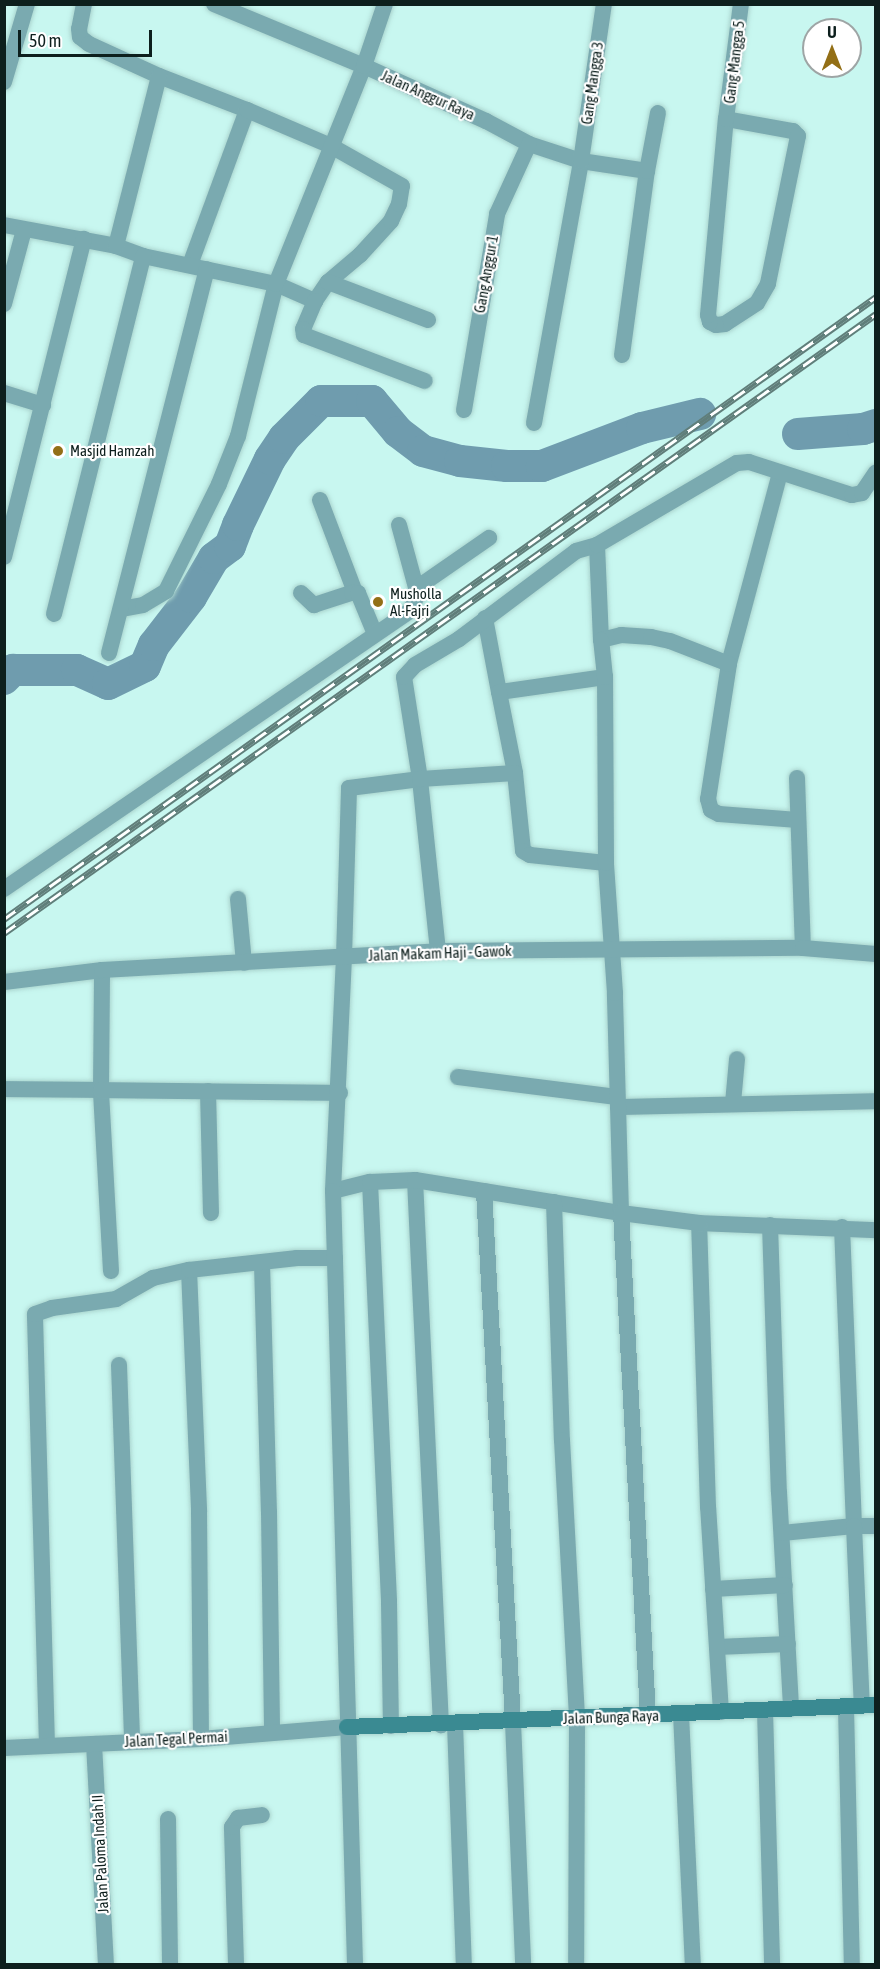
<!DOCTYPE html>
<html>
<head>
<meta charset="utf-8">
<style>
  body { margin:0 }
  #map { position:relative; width:880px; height:1969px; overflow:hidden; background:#c8f7f0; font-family:"Asap Condensed",sans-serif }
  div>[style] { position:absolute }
  .river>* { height:32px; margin:-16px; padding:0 16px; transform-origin:16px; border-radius:16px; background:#6f9cae }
  .roads { filter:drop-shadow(0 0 2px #aad4ce) drop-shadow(0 0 2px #aad4ce) }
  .minor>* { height:16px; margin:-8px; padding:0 8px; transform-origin:8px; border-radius:8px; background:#7aaab0 }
  .tertiary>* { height:16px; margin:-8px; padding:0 8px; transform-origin:8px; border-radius:8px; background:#7aaab0 }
  .secondary>* { height:16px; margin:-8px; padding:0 8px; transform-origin:8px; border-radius:8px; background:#3a8a92 }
  .rail>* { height:7px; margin-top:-3.5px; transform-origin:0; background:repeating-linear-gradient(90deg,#fff 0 14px,#607e7a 0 28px); box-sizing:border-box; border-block:2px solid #607e7a }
  .dots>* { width:16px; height:16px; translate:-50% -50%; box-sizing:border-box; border:3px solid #fff; border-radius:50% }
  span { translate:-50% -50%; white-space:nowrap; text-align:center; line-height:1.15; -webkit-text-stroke:4.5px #fff; paint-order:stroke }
  .street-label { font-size:15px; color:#0d1f1d }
  .poi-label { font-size:15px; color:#0d1f1d }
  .left { translate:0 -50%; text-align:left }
  .frame { position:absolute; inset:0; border:6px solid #0d1f1d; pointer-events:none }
  .north { position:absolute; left:802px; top:18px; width:60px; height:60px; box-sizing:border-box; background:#fff; border:2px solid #9ea5a5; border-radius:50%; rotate:0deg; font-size:16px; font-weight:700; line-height:24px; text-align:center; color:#0d1f1d }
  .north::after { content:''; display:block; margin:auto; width:21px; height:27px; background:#936f16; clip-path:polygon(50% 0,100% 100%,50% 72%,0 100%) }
  .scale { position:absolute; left:18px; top:30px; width:134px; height:27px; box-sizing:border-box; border:3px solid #0d1f1d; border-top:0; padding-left:8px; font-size:18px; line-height:21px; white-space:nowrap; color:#0d1f1d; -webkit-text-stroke:4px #fff; paint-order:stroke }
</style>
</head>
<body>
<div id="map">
  <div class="river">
    <i style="left:798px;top:434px;width:65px;rotate:-4.4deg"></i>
    <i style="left:863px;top:429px;width:14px;rotate:-17deg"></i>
    <i style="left:4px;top:679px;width:13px;rotate:-45deg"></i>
    <i style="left:13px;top:670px;width:64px"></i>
    <i style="left:77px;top:670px;width:34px;rotate:24deg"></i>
    <i style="left:108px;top:684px;width:41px;rotate:-25.9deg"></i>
    <i style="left:145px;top:666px;width:23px;rotate:-67deg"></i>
    <i style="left:154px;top:645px;width:61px;rotate:-52.4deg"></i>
    <i style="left:191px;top:597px;width:45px;rotate:-59.5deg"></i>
    <i style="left:214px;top:558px;width:20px;rotate:-37deg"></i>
    <i style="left:230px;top:546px;width:22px;rotate:-69deg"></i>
    <i style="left:238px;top:525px;width:73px;rotate:-64.1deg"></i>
    <i style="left:270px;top:459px;width:25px;rotate:-56deg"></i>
    <i style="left:284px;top:438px;width:52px;rotate:-45deg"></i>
    <i style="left:321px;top:401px;width:51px"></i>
    <i style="left:372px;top:401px;width:40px;rotate:50deg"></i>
    <i style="left:398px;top:432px;width:31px;rotate:37deg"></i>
    <i style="left:423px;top:451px;width:38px;rotate:15deg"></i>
    <i style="left:460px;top:461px;width:47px;rotate:6.1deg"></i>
    <i style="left:507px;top:466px;width:35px"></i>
    <i style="left:542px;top:466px;width:107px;rotate:-20.8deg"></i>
    <i style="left:642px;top:428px;width:60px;rotate:-13.6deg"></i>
  </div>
  <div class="roads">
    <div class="minor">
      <i style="left:84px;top:4px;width:25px;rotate:101deg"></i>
      <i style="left:79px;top:29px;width:8px;rotate:83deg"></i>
      <i style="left:80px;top:37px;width:11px;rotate:38deg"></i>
      <i style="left:89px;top:44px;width:77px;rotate:24.6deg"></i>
      <i style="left:159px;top:76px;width:94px;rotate:21.1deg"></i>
      <i style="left:247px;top:110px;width:165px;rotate:110.2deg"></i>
      <i style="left:214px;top:4px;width:162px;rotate:22.5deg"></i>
      <i style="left:364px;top:66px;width:134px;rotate:24.3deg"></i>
      <i style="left:486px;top:121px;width:49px;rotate:28.1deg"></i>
      <i style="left:529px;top:144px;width:55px;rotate:18.1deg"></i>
      <i style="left:581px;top:161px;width:67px;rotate:8.6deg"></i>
      <i style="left:4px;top:82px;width:81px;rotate:-73.6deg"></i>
      <i style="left:726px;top:119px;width:68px;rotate:10.2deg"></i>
      <i style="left:793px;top:131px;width:7px;rotate:45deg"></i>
      <i style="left:798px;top:136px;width:151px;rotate:101.5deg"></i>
      <i style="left:768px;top:284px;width:22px;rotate:120deg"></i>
      <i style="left:757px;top:303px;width:38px;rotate:147deg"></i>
      <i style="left:725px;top:324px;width:9px;rotate:174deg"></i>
      <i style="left:716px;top:325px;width:7px;rotate:-153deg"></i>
      <i style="left:710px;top:322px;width:7px;rotate:-106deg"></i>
      <i style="left:708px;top:315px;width:197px;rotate:-84.8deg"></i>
      <i style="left:726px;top:119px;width:116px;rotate:-82.6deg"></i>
      <i style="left:4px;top:225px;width:114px;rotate:10.6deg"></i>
      <i style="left:116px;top:246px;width:29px;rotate:20deg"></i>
      <i style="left:143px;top:256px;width:136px;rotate:11.9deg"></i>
      <i style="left:276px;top:284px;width:43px;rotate:23.6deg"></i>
      <i style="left:315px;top:301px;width:23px;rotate:-56deg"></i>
      <i style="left:328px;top:282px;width:42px;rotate:-40.2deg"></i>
      <i style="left:360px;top:255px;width:46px;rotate:-47.6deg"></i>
      <i style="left:391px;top:221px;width:19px;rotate:-65deg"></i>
      <i style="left:399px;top:204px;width:18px;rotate:-81deg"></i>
      <i style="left:402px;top:186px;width:81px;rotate:-150.6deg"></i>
      <i style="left:331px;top:146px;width:91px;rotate:-156.8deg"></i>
      <i style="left:116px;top:246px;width:175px;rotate:-75.8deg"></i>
      <i style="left:328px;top:282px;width:107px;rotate:20.8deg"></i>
      <i style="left:315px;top:301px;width:30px;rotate:113deg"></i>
      <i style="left:303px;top:329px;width:6px;rotate:81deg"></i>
      <i style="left:304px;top:335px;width:129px;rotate:20.8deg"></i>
      <i style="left:4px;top:304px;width:77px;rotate:-74.9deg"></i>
      <i style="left:622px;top:355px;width:186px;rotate:-82.3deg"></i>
      <i style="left:647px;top:171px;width:59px;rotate:-79.3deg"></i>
      <i style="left:4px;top:393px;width:41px;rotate:17.1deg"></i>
      <i style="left:464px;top:410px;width:199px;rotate:-80.4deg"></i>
      <i style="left:497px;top:214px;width:77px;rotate:-65.4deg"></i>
      <i style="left:534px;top:423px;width:266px;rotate:-79.8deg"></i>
      <i style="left:581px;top:161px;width:159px;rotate:-81.7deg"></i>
      <i style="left:780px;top:473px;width:198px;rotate:105deg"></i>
      <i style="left:729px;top:664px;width:137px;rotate:98.8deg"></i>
      <i style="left:708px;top:799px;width:11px;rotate:75deg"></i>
      <i style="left:711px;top:810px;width:9px;rotate:27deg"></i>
      <i style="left:719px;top:814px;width:79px;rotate:4.3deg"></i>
      <i style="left:320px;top:500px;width:98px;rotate:69.2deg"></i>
      <i style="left:399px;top:525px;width:73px;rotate:74.8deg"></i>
      <i style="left:597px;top:545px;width:95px;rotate:87.6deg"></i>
      <i style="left:601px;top:640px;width:21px;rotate:-14deg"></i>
      <i style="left:621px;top:635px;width:30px;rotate:4deg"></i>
      <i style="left:651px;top:637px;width:19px;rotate:12deg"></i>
      <i style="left:670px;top:641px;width:63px;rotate:21.3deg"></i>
      <i style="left:4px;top:557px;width:328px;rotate:-75.9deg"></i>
      <i style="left:301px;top:593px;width:18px;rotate:43deg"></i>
      <i style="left:314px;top:605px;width:40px;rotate:-18deg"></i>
      <i style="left:352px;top:593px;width:6px"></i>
      <i style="left:358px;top:593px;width:44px;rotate:67.5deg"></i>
      <i style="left:121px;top:609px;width:22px;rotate:-10deg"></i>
      <i style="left:143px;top:605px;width:27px;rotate:-31deg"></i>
      <i style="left:166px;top:591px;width:119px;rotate:-63.6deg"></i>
      <i style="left:219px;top:484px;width:52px;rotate:-68.4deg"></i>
      <i style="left:238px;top:436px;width:157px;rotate:-76deg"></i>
      <i style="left:276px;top:284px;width:235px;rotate:-68deg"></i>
      <i style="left:364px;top:66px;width:65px;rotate:-71.3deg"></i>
      <i style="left:54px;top:614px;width:369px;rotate:-76deg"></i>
      <i style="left:485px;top:618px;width:75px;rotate:79.3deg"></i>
      <i style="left:109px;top:653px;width:396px;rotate:-75.7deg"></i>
      <i style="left:605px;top:677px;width:107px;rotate:171.9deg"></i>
      <i style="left:499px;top:692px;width:83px;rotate:78.8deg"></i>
      <i style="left:515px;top:773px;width:78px;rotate:84.1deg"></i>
      <i style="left:523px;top:851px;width:8px;rotate:30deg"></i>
      <i style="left:530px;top:855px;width:76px;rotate:6deg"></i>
      <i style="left:797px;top:778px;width:170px;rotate:88deg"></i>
      <i style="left:4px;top:889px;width:493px;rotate:-34.4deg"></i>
      <i style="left:411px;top:610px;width:27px;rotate:-68deg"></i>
      <i style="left:421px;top:585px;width:83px;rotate:-34.7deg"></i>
      <i style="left:238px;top:899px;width:64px;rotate:84.6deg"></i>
      <i style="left:438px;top:951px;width:173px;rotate:-96deg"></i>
      <i style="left:420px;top:779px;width:103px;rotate:-98.9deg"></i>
      <i style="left:404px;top:677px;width:16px;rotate:-47deg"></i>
      <i style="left:415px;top:665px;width:51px;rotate:-30.6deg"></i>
      <i style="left:459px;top:639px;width:146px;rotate:-36.9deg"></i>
      <i style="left:576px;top:551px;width:22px;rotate:-16deg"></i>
      <i style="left:597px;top:545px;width:162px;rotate:-30.4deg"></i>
      <i style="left:737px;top:463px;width:12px;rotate:-5deg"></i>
      <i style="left:749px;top:462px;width:108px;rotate:17.8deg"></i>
      <i style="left:852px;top:495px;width:10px;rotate:-11deg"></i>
      <i style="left:862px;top:493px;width:25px;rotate:-56deg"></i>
      <i style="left:344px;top:957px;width:169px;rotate:-88.3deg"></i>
      <i style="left:349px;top:788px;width:72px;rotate:-7.2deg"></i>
      <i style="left:420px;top:779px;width:95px;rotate:-3.6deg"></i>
      <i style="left:458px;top:1077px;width:160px;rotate:7.2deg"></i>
      <i style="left:4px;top:1089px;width:97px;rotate:0.6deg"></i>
      <i style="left:101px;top:1090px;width:120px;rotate:-89.5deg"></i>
      <i style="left:208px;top:1091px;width:122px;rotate:88.6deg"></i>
      <i style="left:733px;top:1103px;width:44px;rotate:-84.8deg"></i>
      <i style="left:618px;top:1107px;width:258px;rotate:-1.3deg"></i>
      <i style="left:415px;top:1180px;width:546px;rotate:87.27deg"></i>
      <i style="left:370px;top:1182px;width:420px;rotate:87.4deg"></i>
      <i style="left:389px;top:1602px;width:124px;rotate:89.1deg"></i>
      <i style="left:333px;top:1191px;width:38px;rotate:-14deg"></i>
      <i style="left:370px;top:1182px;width:45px;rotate:-2.5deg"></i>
      <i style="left:415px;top:1180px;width:209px;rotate:9.1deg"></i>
      <i style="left:621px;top:1213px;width:220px;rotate:-91.6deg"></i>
      <i style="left:615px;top:993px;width:130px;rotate:-94deg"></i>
      <i style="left:606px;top:863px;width:186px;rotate:-90.3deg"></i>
      <i style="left:605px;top:677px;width:37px;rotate:-96deg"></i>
      <i style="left:484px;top:1191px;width:532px;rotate:86.87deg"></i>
      <i style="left:513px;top:1722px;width:242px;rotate:87.6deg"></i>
      <i style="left:554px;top:1202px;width:238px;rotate:88.1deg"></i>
      <i style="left:562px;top:1440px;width:279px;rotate:86.9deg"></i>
      <i style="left:577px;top:1719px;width:245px;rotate:90.2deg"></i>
      <i style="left:770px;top:1225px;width:267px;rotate:88.1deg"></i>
      <i style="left:779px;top:1492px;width:217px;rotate:86.8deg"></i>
      <i style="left:842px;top:1227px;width:299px;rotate:87.7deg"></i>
      <i style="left:854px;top:1526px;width:22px"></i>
      <i style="left:262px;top:1264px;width:248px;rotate:88.4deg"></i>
      <i style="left:269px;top:1512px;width:221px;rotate:89.2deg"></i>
      <i style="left:189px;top:1270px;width:242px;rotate:87.6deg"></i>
      <i style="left:199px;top:1512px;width:227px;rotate:89.5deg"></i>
      <i style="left:111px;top:1271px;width:181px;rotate:-93.2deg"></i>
      <i style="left:101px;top:1090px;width:239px;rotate:0.7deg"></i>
      <i style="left:119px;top:1365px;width:377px;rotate:88deg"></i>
      <i style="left:782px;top:1533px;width:72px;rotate:-5.6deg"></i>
      <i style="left:854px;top:1526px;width:180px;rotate:87.5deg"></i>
      <i style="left:713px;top:1589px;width:72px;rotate:-3.2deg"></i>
      <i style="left:717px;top:1647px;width:71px;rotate:-2.4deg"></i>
      <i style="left:846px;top:1707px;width:257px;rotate:88.7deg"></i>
      <i style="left:765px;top:1710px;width:254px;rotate:88.4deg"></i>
      <i style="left:721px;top:1712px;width:205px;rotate:-93.6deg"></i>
      <i style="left:708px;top:1507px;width:284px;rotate:-91.8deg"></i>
      <i style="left:699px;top:1223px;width:177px;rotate:2.3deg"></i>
      <i style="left:681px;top:1714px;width:250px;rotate:87.3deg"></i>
      <i style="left:648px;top:1716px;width:504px;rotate:-93.07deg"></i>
      <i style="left:621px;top:1213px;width:79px;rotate:7.3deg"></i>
      <i style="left:455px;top:1724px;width:240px;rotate:87.9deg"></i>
      <i style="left:94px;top:1744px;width:220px;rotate:86.9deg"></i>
      <i style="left:47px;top:1746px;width:432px;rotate:-91.6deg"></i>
      <i style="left:35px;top:1314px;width:18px;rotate:-19deg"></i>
      <i style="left:52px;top:1308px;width:65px;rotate:-8deg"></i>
      <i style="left:116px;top:1299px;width:43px;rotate:-29.6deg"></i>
      <i style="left:153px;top:1278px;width:37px;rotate:-13deg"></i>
      <i style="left:189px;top:1270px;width:109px;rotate:-6.3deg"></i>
      <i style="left:297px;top:1258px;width:38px"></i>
      <i style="left:168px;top:1819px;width:145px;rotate:89.2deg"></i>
      <i style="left:236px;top:1964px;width:137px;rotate:-91.7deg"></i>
      <i style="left:232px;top:1827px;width:11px;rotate:-56deg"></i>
      <i style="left:238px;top:1818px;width:24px;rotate:-7deg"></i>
    </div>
    <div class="tertiary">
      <i style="left:344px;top:957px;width:234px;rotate:92.7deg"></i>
      <i style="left:333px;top:1191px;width:773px;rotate:88.37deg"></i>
      <i style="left:4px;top:982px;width:99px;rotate:-7deg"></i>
      <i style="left:102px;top:970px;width:337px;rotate:-3.2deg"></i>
      <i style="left:438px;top:951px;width:365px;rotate:-0.5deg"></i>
      <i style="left:803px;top:948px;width:73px;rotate:4.7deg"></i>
      <i style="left:4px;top:1748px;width:197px;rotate:-2.6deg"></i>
      <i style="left:201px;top:1739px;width:146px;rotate:-4.7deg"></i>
    </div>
    <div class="secondary">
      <i style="left:347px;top:1727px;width:529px;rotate:-2.38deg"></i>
    </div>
  </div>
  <div class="rail">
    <i style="left:4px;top:919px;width:1071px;rotate:-35.5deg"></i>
    <i style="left:4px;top:933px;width:1069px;rotate:-35.37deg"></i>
  </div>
  <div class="dots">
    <i style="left:58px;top:451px;background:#936f16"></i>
    <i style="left:378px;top:602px;background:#936f16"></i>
  </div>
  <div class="street-label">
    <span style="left:734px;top:62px;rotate:-83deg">Gang Mangga 5</span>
    <span style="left:592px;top:83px;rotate:-82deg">Gang Mangga 3</span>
    <span style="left:428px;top:95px;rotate:24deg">Jalan Anggur Raya</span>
    <span style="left:486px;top:274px;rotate:-80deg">Gang Anggur 1</span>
    <span style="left:440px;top:953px;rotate:-2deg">Jalan Makam Haji - Gawok</span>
    <span style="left:611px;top:1717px;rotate:-2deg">Jalan Bunga Raya</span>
    <span style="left:176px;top:1739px;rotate:-3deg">Jalan Tegal Permai</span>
    <span style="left:100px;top:1854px;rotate:-93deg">Jalan Paloma Indah II</span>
  </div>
  <div class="poi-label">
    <span class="left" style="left:70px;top:451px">Masjid Hamzah</span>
    <span class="left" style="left:390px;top:602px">Musholla<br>Al-Fajri</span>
  </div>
  <div class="frame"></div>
  <div class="north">U</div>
  <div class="scale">50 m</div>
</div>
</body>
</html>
